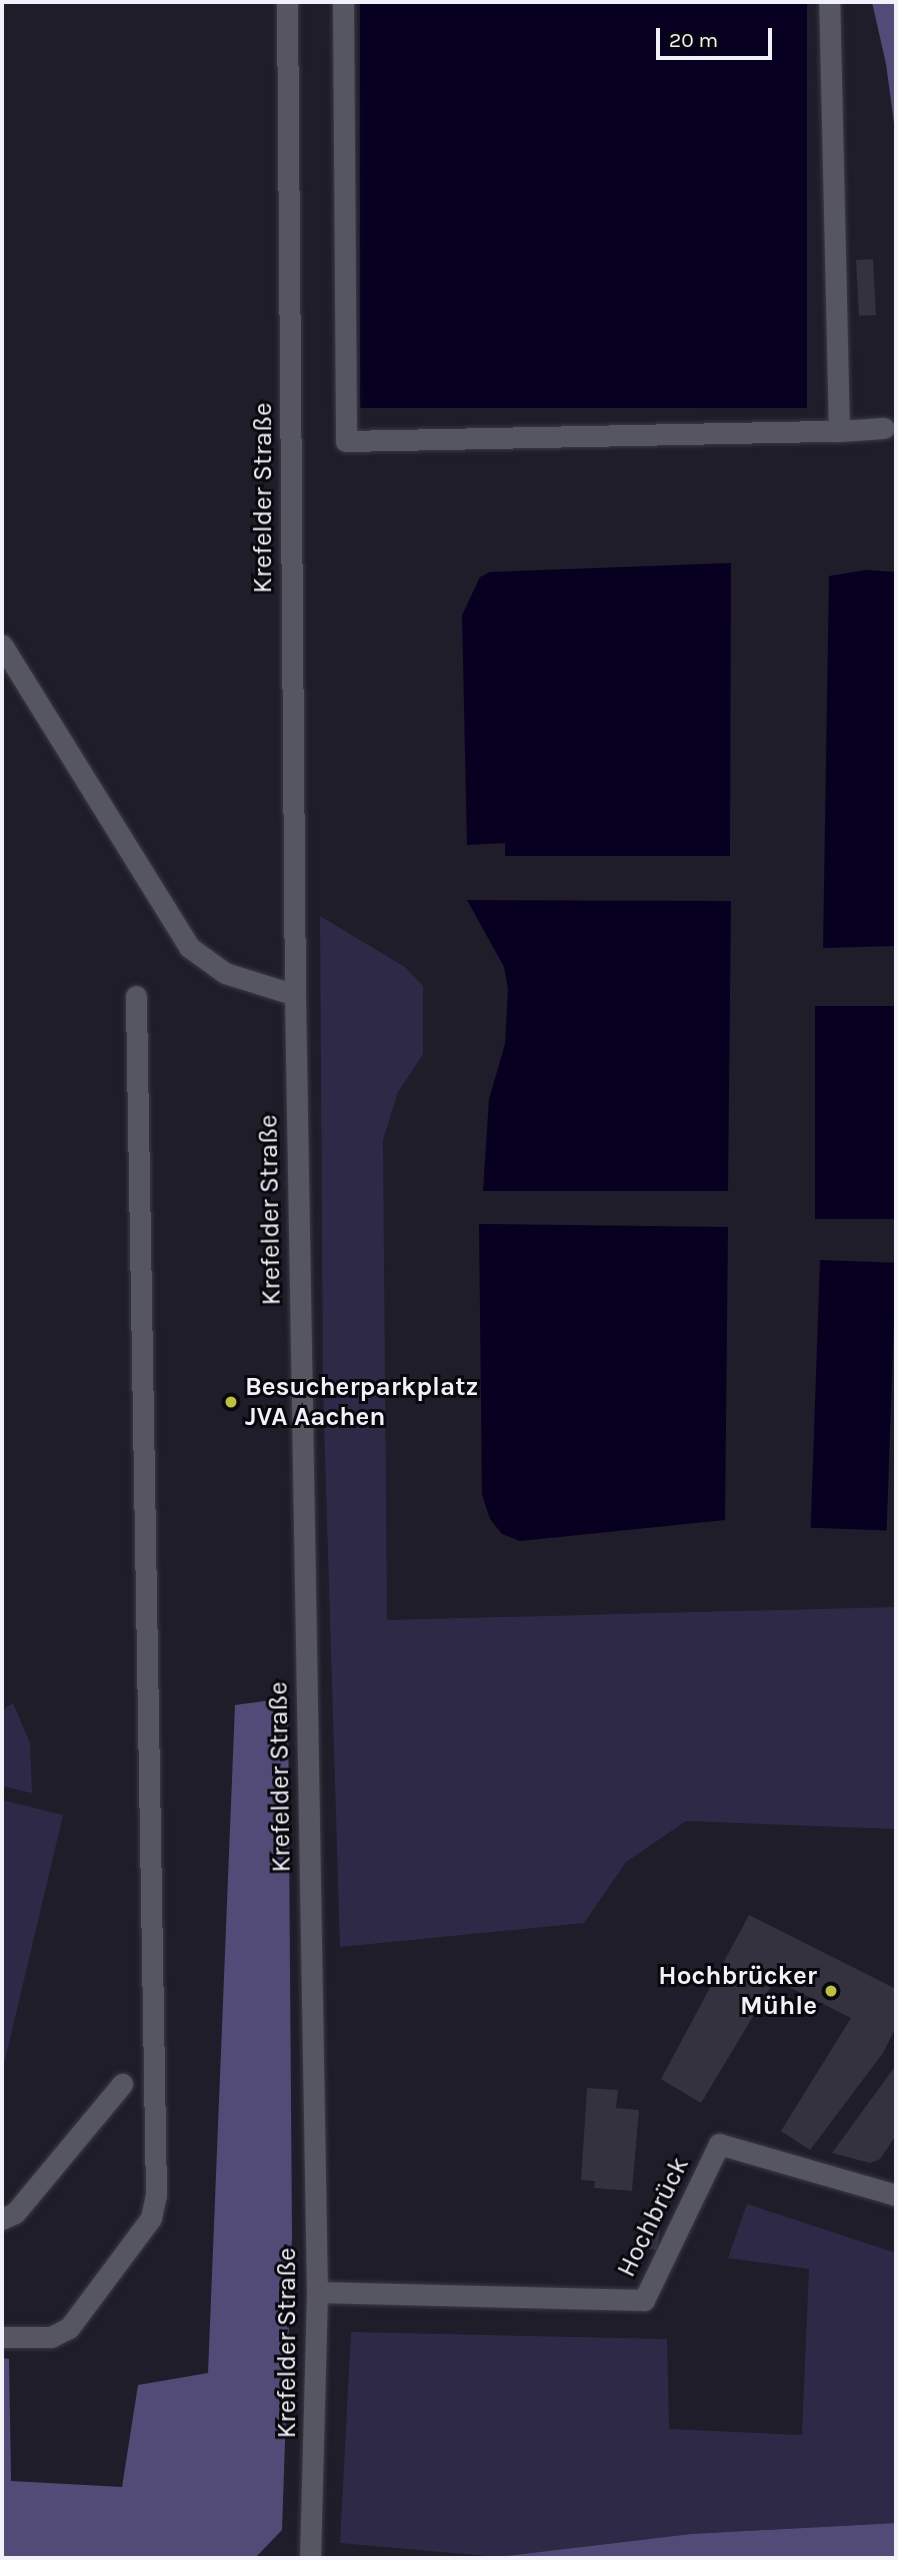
<!DOCTYPE html>
<html>
<head>
<meta charset="utf-8">
<style>
  body { margin:0 }
  #map { position:relative; width:898px; height:2560px; overflow:hidden; background:#1f1d29; font-family:Karla,sans-serif }
  div>[style] { position:absolute }
  .green>* { inset:0; background:#2e2946 }
  .forest>* { inset:0; background:#524b77 }
  .water>* { inset:0; background:#080020; transform-origin:0 0 }
  .building>* { inset:0; background:#34323f; transform-origin:0 0 }
  .roads { filter:drop-shadow(0 0 2px #3c3a44) drop-shadow(0 0 2px #3c3a44) }
  .minor>* { height:21px; margin:-10.5px; padding:0 10.5px; transform-origin:10.5px; border-radius:10.5px; background:#565562 }
  .dots>* { width:19px; height:19px; translate:-50% -50%; box-sizing:border-box; border:4px solid #09080d; border-radius:50% }
  span { translate:-50% -50%; white-space:nowrap; text-align:center; line-height:1.15; -webkit-text-stroke:6px #09080d; paint-order:stroke }
  .street-label { font-size:26px; color:#f1f1f9 }
  .poi-label { font-size:26px; color:#f1f1f9; font-weight:700 }
  .left { translate:0 -50%; text-align:left }
  .right { translate:-100% -50%; text-align:right }
  .frame { position:absolute; inset:0; border:4px solid #f1f1f9; pointer-events:none }
  .scale { position:absolute; left:656px; top:28px; width:116px; height:32px; box-sizing:border-box; border:4px solid #f1f1f9; border-top:0; padding-left:9px; font-size:21px; line-height:24px; white-space:nowrap; color:#f1f1f9; -webkit-text-stroke:5px #09080d; paint-order:stroke }
</style>
</head>
<body>
<div id="map">
  <div class="green">
    <i style="clip-path:polygon(320px 916px,405px 967px,423px 986px,423px 1054px,398px 1092px,383px 1140px,387px 1620px,896px 1607px,896px 1829px,686px 1821px,626px 1862px,584px 1923px,340px 1947px,323px 1388px)"></i>
    <i style="clip-path:polygon(13px 1703px,30px 1743px,32px 1793px,2px 1786px,2px 1710px)"></i>
    <i style="clip-path:polygon(2px 1800px,63px 1815px,2px 2073px)"></i>
    <i style="clip-path:polygon(747px 2204px,896px 2253px,896px 2523px,691px 2534px,498px 2557px,340px 2543px,351px 2332px,667px 2339px,669px 2429px,802px 2435px,809px 2269px,728px 2258px)"></i>
  </div>
  <div class="forest">
    <i style="clip-path:polygon(872px 2px,896px 2px,896px 138px,886px 64px)"></i>
    <i style="clip-path:polygon(288px 1698px,292px 2236px,282px 2530px,255px 2558px,2px 2558px,2px 2358px,9px 2359px,11px 2481px,122px 2487px,138px 2385px,208px 2373px,235px 1705px)"></i>
    <i style="clip-path:polygon(896px 2523px,896px 2558px,498px 2557px,691px 2534px)"></i>
  </div>
  <div class="water">
    <i style="left:360px;top:2px;width:447px;height:406px"></i>
    <i style="clip-path:polygon(731px 563px,730px 856px,505px 856px,505px 843px,467px 845px,462px 615px,480px 577px,490px 572px)"></i>
    <i style="clip-path:polygon(866px 570px,896px 572px,896px 946px,823px 948px,829px 576px)"></i>
    <i style="clip-path:polygon(467px 900px,731px 901px,728px 1191px,483px 1191px,489px 1099px,505px 1044px,508px 989px,504px 967px)"></i>
    <i style="left:815px;top:1006px;width:81px;height:213px"></i>
    <i style="clip-path:polygon(479px 1224px,728px 1227px,725px 1520px,520px 1541px,502px 1534px,490px 1519px,482px 1495px)"></i>
    <i style="left:820px;top:1260px;width:76px;height:268px;rotate:2deg"></i>
  </div>
  <div class="building">
    <i style="left:873px;top:259px;width:56px;height:17px;rotate:87deg"></i>
    <i style="clip-path:polygon(749px 1915px,896px 1989px,896px 2027px,883px 2053px,810px 2150px,781px 2131px,851px 2018px,775px 1980px,701px 2103px,661px 2079px)"></i>
    <i style="clip-path:polygon(896px 2065px,896px 2135px,880px 2159px,870px 2163px,832px 2153px)"></i>
    <i style="clip-path:polygon(587px 2088px,618px 2090px,616px 2108px,639px 2110px,632px 2191px,594px 2188px,595px 2181px,581px 2180px)"></i>
    <i style="left:645px;top:2211px;width:18px;height:37px;rotate:9deg"></i>
  </div>
  <div class="roads">
    <div class="minor">
      <i style="left:287px;top:2px;width:993px;rotate:89.54deg"></i>
      <i style="left:295px;top:995px;width:1297px;rotate:89.03deg"></i>
      <i style="left:317px;top:2292px;width:266px;rotate:91.5deg"></i>
      <i style="left:343px;top:2px;width:439px;rotate:89.6deg"></i>
      <i style="left:346px;top:441px;width:493px;rotate:-1.2deg"></i>
      <i style="left:839px;top:431px;width:429px;rotate:-91.3deg"></i>
      <i style="left:839px;top:431px;width:45px;rotate:-3.8deg"></i>
      <i style="left:2px;top:645px;width:355px;rotate:58.2deg"></i>
      <i style="left:189px;top:947px;width:44px;rotate:35.8deg"></i>
      <i style="left:225px;top:973px;width:73px;rotate:17.4deg"></i>
      <i style="left:2px;top:2219px;width:14px;rotate:-25deg"></i>
      <i style="left:15px;top:2213px;width:168px;rotate:-50.3deg"></i>
      <i style="left:317px;top:2292px;width:327px;rotate:1.4deg"></i>
      <i style="left:644px;top:2300px;width:173px;rotate:-64.3deg"></i>
      <i style="left:719px;top:2144px;width:184px;rotate:16.1deg"></i>
      <i style="left:2px;top:2337px;width:49px"></i>
      <i style="left:51px;top:2337px;width:20px;rotate:-27deg"></i>
      <i style="left:69px;top:2328px;width:137px;rotate:-53.3deg"></i>
      <i style="left:151px;top:2218px;width:24px;rotate:-78deg"></i>
      <i style="left:156px;top:2195px;width:1199px;rotate:-90.96deg"></i>
    </div>
  </div>
  <div class="dots">
    <i style="left:231px;top:1402px;background:#bdbf43"></i>
    <i style="left:831px;top:1991px;background:#bdbf43"></i>
  </div>
  <div class="street-label">
    <span style="left:263px;top:498px;rotate:-90deg">Krefelder Straße</span>
    <span style="left:270px;top:1210px;rotate:-91deg">Krefelder Straße</span>
    <span style="left:280px;top:1777px;rotate:-91deg">Krefelder Straße</span>
    <span style="left:653px;top:2217px;rotate:-64deg">Hochbrück</span>
    <span style="left:287px;top:2343px;rotate:-90deg">Krefelder Straße</span>
  </div>
  <div class="poi-label">
    <span class="left" style="left:245px;top:1402px">Besucherparkplatz<br>JVA Aachen</span>
    <span class="right" style="left:817px;top:1991px">Hochbrücker<br>Mühle</span>
  </div>
  <div class="frame"></div>
  <div class="scale">20 m</div>
</div>
</body>
</html>
